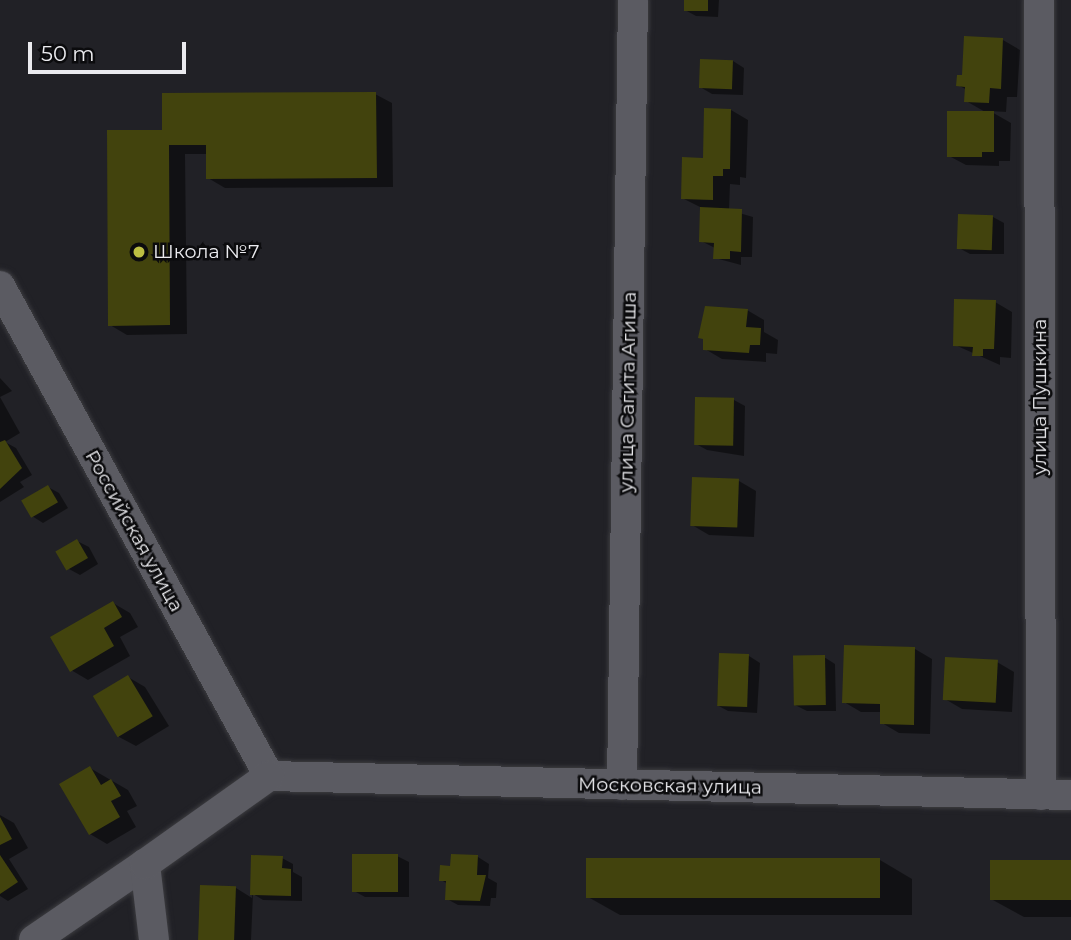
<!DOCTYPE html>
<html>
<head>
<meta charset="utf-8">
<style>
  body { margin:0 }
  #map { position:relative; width:1071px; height:940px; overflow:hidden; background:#212126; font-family:Montserrat,sans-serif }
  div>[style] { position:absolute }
  .shadow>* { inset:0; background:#0007 }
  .building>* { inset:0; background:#42430d; transform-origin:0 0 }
  .roads { filter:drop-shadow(0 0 2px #3c3c40) drop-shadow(0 0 2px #3c3c40) }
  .minor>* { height:30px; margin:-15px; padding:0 15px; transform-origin:15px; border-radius:15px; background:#5b5b62 }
  .dots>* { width:19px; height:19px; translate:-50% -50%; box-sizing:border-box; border:4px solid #0b0b0d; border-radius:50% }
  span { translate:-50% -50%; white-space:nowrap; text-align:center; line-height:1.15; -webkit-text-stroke:5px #0b0b0d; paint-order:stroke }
  .poi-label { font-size:19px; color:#ebebef }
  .left { translate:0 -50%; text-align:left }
  .street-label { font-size:19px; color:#ebebef }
  .scale { position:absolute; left:28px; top:42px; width:158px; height:32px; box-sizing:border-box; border:4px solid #ebebef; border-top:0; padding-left:9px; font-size:21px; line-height:24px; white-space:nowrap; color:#ebebef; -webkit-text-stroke:5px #0b0b0d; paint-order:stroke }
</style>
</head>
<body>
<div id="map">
  <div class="shadow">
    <i style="clip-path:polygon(685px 0,719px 0,718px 17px,696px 16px,685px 10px)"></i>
    <i style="clip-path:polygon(1003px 40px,1020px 50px,1017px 97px,1007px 97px,1006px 112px,990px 111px,1011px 123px,1010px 161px,999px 161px,999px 166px,966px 165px,949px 156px,987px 113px,966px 101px,967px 90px,958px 85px)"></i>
    <i style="clip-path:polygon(733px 61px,744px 68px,743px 95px,712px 94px,700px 87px)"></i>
    <i style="clip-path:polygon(375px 94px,392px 103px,393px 187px,225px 188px,208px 178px,208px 154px,185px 154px,187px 334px,127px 335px,110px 325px,164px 132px)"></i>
    <i style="clip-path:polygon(731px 110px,748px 120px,746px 178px,740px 177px,740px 185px,730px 184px,729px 210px,753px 217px,752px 257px,741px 257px,741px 265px,715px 258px,715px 248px,701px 241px,702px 208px,682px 198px)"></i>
    <i style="clip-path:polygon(959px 216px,993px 217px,1004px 223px,1004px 254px,970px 254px,959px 248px)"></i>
    <i style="clip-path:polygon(995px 302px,1012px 312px,1011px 358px,1000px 357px,1000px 365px,955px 345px)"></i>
    <i style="clip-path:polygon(747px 310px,764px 320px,764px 332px,778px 340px,777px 354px,766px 353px,766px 362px,722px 359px,705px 349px)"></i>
    <i style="clip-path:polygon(0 378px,12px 391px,0 397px,20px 433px,5px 442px,16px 448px,32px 475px,20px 482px,24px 487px,0 502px)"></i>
    <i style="clip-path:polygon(734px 400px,745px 406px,744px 456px,707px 450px,696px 444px)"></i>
    <i style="clip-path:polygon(694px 479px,739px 481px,756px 491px,754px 537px,709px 535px,692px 525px)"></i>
    <i style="clip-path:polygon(48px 487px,59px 493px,68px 508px,43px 523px,32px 516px)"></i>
    <i style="clip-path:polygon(77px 541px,89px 547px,98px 564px,80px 575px,69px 569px)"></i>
    <i style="clip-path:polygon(113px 603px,130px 613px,138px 627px,120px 637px,130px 656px,88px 680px,71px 670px)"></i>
    <i style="clip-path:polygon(915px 649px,932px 659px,930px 734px,899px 733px,882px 723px,882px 712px,861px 712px,844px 702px)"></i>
    <i style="clip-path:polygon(720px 654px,749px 656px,760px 663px,757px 713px,728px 711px,717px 705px)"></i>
    <i style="clip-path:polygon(824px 657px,835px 664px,836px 711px,807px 711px,795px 705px)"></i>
    <i style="clip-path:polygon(997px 662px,1014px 672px,1012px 712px,962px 709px,945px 699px)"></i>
    <i style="clip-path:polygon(128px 677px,145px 687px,169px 726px,136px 746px,119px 737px)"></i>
    <i style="clip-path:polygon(90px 768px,128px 790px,137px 806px,127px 811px,136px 827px,107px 844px,90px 834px)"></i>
    <i style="clip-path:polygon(0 815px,14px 823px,28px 848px,9px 859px,28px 889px,8px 901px,0 896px)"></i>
    <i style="clip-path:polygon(397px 856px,409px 862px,409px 897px,365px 897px,354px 891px)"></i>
    <i style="clip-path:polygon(253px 857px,282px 858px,293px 864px,293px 872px,302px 877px,302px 901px,263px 900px,253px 894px,251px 940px,200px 940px,236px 888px,252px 898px)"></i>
    <i style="clip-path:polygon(478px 857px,489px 864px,488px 878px,497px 883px,496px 898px,491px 898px,490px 906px,458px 905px,447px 899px,448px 884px,441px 880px,452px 868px)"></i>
    <i style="clip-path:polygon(880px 860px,912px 879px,912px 915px,620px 915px,588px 897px)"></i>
    <i style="clip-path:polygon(1071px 862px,1071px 917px,1024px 917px,991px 899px)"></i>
  </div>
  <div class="building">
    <i style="left:684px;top:0;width:24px;height:11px"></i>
    <i style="clip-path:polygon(964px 36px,1003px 38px,1001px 89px,990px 88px,989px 103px,964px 102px,965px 87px,956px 86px,957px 75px,962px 75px)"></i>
    <i style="left:700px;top:59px;width:33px;height:29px;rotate:2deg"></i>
    <i style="clip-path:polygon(376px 92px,377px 178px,206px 179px,206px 145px,169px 145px,170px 325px,108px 326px,107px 130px,162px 130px,162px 93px)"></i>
    <i style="clip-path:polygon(704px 108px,731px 109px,730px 169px,723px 169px,723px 176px,713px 176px,713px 200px,681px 199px,682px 157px,703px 158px)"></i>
    <i style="clip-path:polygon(947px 111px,994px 111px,994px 152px,982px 152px,982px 157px,947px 157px)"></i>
    <i style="clip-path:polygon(700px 207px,742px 209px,741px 252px,730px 251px,730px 259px,713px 259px,714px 243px,699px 242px)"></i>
    <i style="left:958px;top:214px;width:35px;height:35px;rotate:2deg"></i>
    <i style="clip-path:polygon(954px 299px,996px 300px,994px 349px,983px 349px,983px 356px,972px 356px,973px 347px,953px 346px)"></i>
    <i style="clip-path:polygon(705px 306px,748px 309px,746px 327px,761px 328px,760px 345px,750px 345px,749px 353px,703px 350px,703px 339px,698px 338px)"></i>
    <i style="left:695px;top:397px;width:39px;height:48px;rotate:1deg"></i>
    <i style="clip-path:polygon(5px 440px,22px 468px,0 489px,0 442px)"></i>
    <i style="left:692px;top:477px;width:47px;height:49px;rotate:2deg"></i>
    <i style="left:48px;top:485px;width:20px;height:31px;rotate:60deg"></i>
    <i style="left:77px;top:539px;width:22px;height:25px;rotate:60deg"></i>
    <i style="clip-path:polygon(113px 601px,122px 617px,104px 628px,114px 646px,70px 672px,50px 637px)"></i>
    <i style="clip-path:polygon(844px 645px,915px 647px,914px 725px,880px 724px,880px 704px,842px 703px)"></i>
    <i style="left:719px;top:653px;width:30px;height:53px;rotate:2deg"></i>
    <i style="left:825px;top:655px;width:50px;height:32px;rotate:89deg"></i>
    <i style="left:945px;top:657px;width:53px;height:43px;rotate:3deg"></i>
    <i style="left:128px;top:675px;width:48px;height:41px;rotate:59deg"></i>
    <i style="clip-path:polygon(90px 766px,101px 785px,111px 779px,121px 796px,111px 801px,120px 817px,89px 835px,59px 784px)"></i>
    <i style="clip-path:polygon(0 817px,12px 839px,0 845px)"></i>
    <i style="left:352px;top:854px;width:46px;height:38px"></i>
    <i style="clip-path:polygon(451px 854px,478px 855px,477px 875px,486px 875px,480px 901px,445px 900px,446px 881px,439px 881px,440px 865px,450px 866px)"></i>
    <i style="clip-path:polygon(0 855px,18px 882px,0 894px)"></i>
    <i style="clip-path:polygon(251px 855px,283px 856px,282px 868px,291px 869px,291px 896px,250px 895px)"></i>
    <i style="left:586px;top:858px;width:294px;height:40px"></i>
    <i style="left:990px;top:860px;width:81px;height:40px"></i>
    <i style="left:200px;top:885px;width:36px;height:55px;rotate:2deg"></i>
  </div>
  <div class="roads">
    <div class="minor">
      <i style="left:1039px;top:0;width:795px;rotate:89.86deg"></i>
      <i style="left:0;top:286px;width:559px;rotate:61.23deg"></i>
      <i style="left:269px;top:776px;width:802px;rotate:1.36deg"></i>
      <i style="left:622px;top:785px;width:785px;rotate:-89.2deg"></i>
      <i style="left:34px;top:940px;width:135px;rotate:-34.4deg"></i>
      <i style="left:154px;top:940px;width:77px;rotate:-96.8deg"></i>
      <i style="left:145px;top:864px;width:152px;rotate:-35.4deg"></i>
    </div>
  </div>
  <div class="dots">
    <i style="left:139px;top:252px;background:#bdbf43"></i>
  </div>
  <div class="poi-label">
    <span class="left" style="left:153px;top:252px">Школа №7</span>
  </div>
  <div class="street-label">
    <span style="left:628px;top:392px;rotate:-89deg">улица Сагита Агиша</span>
    <span style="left:1040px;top:397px;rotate:-90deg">улица Пушкина</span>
    <span style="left:134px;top:531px;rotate:61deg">Российская улица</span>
    <span style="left:670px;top:786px;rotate:1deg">Московская улица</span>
  </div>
  <div class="scale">50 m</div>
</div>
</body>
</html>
